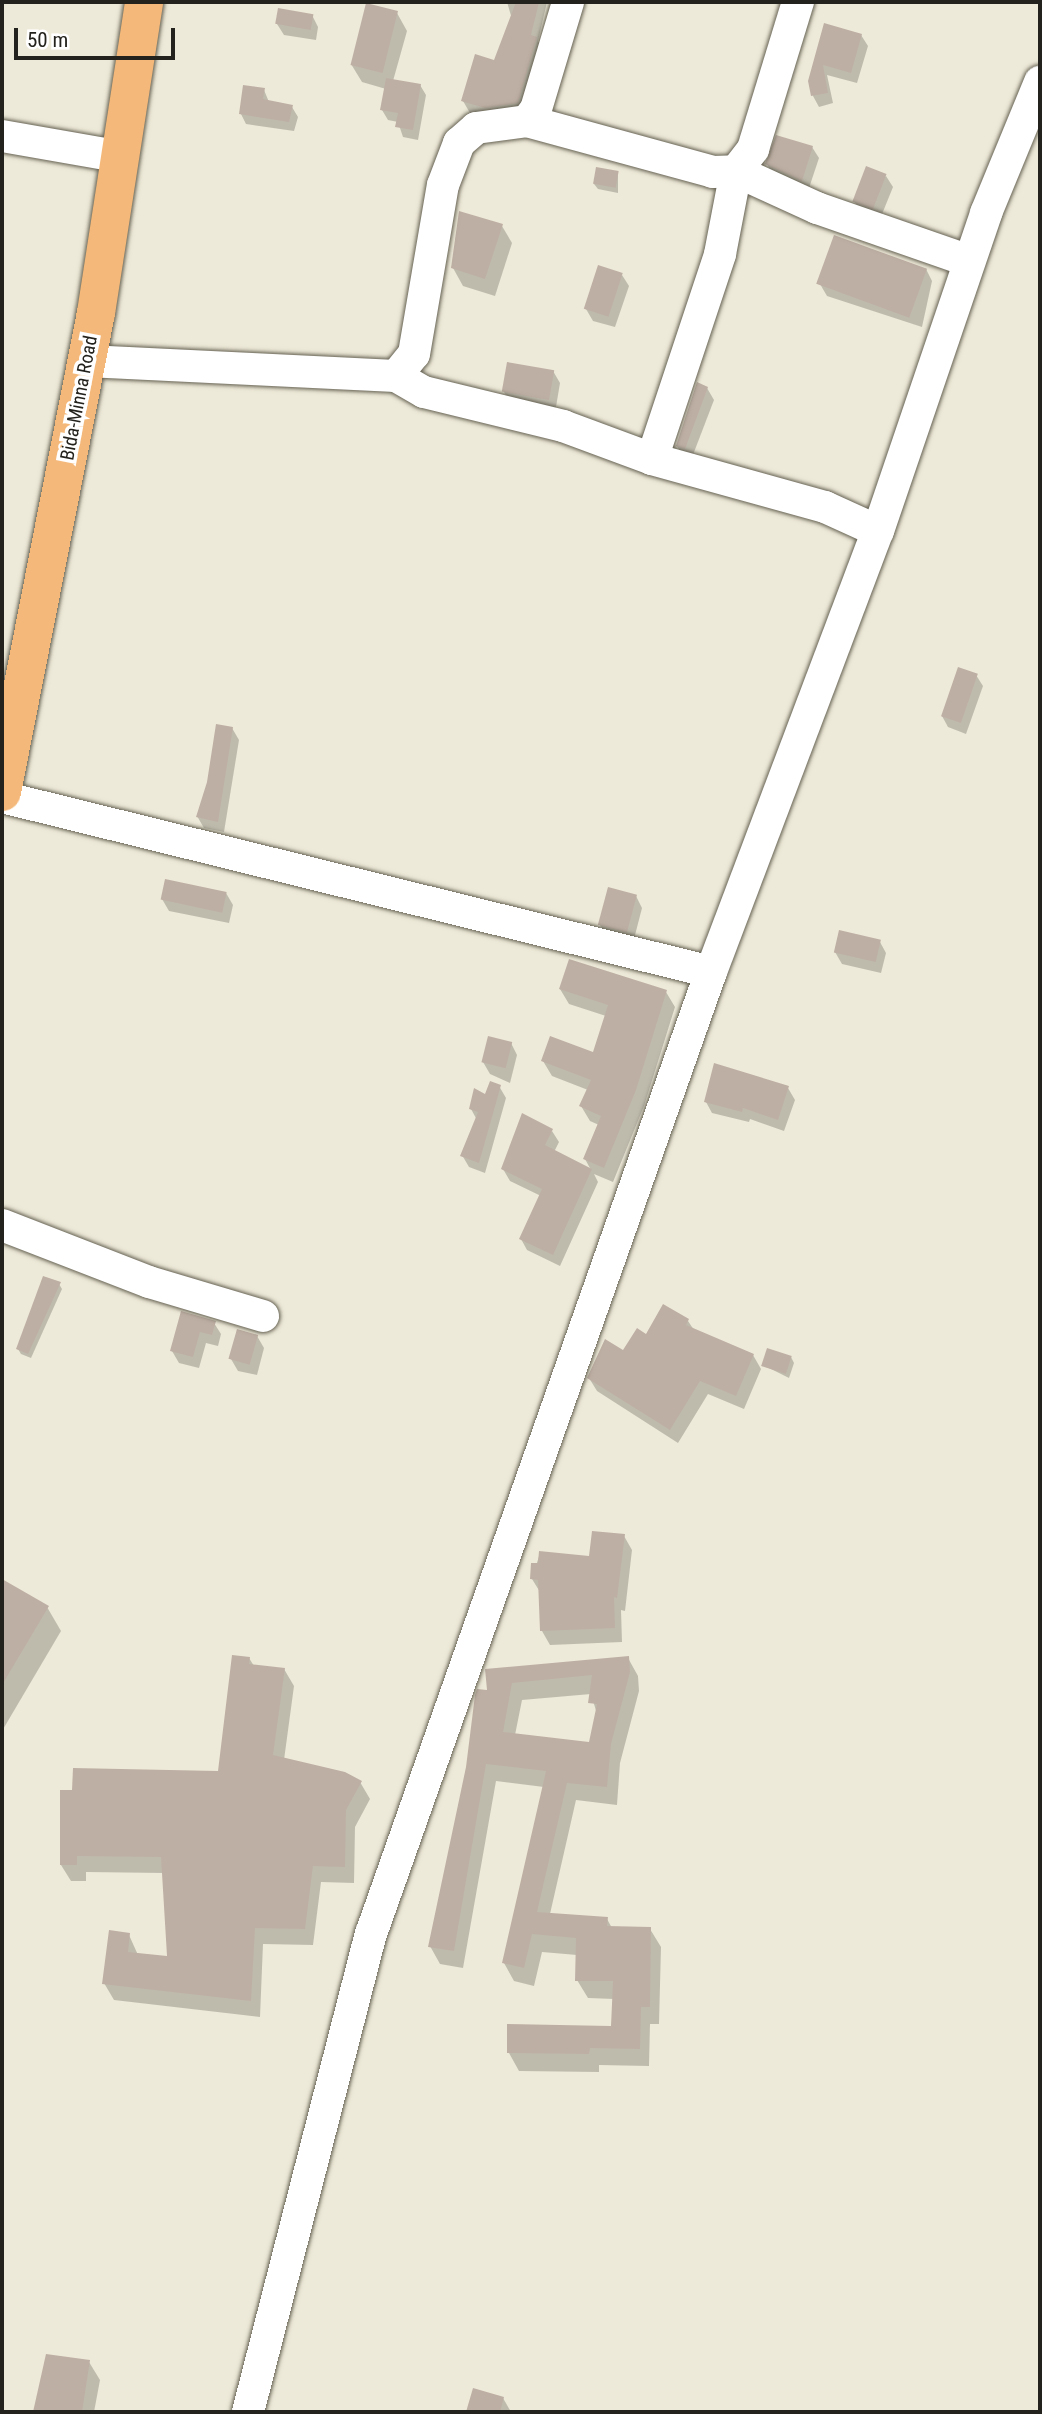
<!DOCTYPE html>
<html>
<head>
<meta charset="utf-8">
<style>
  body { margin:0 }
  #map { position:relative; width:1042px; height:2414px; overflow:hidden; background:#eeead9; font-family:"Roboto Condensed",sans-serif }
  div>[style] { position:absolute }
  .shadow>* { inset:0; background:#0003 }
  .building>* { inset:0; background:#beafa4; transform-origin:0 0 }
  .roads { filter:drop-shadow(0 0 2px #656152) drop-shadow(0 0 2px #656152) }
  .minor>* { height:32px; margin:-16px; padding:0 16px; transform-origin:16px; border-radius:16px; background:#fff }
  .major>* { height:38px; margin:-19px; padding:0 19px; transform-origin:19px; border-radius:19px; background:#f4b97a }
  span { translate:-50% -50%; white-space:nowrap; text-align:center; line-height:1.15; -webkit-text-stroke:7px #fff; paint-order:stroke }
  .street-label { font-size:19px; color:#24221c }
  .frame { position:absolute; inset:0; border:4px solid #24221c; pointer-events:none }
  .scale { position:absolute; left:14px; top:28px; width:161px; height:32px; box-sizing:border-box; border:4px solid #24221c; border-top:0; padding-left:9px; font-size:21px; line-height:24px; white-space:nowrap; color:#24221c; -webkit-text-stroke:5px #fff; paint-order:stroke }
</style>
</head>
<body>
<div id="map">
  <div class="shadow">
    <i style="clip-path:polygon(507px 2px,547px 2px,538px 41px,543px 50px,523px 115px,492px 119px,470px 113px,463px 101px,496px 62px,512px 19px)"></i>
    <i style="clip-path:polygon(397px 13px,407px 31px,393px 81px,420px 85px,426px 95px,418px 140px,403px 137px,398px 122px,388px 120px,382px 110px,386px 89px,362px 82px,351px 64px)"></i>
    <i style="clip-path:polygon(312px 15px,318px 27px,316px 40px,284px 35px,277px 24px)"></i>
    <i style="clip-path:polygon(826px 25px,861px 35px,868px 46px,857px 83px,827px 75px,833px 103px,819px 107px,813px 96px)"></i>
    <i style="clip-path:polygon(264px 90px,269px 102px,292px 107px,298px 117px,294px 131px,246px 124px,241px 114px)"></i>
    <i style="clip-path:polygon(812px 147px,819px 158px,808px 191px,773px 175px,767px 164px)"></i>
    <i style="clip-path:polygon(618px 173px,618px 193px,598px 189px,594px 184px)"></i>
    <i style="clip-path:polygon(886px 176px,893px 187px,880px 219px,861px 212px,854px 201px)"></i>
    <i style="clip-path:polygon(502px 226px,512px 243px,495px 296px,463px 286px,453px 268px)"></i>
    <i style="clip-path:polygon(926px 269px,932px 281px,922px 327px,827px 296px,820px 284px)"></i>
    <i style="clip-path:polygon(622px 275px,629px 286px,615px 327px,593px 321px,586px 309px)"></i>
    <i style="clip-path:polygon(553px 371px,560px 383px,555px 413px,511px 404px,504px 392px)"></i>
    <i style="clip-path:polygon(707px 388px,714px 400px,691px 460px,684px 458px,677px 446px)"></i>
    <i style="clip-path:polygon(976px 675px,983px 686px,966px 734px,948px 727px,942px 716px)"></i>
    <i style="clip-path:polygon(232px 728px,239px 740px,224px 832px,204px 828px,197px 816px)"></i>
    <i style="clip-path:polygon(226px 893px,233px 905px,229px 923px,169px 911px,162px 899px)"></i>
    <i style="clip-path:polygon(636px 896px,642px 908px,633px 943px,607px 937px,600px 925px)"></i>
    <i style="clip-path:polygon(880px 942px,886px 953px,881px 973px,842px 964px,835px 952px)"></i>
    <i style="clip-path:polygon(560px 989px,666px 992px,675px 1007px,644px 1106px,613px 1182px,594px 1174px,598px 1182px,560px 1266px,527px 1250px,521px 1239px,541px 1196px,510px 1181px,503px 1169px,552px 1131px,559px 1142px,554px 1152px,591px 1170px,585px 1159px,599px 1125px,590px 1121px,581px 1106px,588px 1090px,552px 1076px,543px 1061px,594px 1054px,606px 1016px,569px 1004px)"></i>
    <i style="clip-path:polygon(511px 1043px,517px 1055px,510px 1083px,490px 1074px,483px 1062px)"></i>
    <i style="clip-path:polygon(499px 1086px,506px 1098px,485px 1173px,469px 1167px,462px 1155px,477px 1120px,471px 1109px)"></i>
    <i style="clip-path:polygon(788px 1088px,795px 1100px,784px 1131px,750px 1119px,749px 1122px,712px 1113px,706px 1102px)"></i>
    <i style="clip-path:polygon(59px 1284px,62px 1289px,31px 1358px,21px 1354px,18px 1349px)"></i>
    <i style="clip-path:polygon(664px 1307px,688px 1321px,694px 1330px,753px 1355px,761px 1369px,744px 1409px,708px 1394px,678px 1443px,597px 1391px,589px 1378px,647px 1336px)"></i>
    <i style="clip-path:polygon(182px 1313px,214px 1323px,221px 1334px,218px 1346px,206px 1343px,199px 1368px,179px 1363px,172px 1351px)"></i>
    <i style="clip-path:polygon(257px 1336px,264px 1348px,257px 1375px,238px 1371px,231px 1359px)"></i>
    <i style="clip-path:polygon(791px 1357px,794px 1363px,789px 1378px,763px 1365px)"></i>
    <i style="clip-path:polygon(624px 1536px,632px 1550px,625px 1611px,621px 1610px,622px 1642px,550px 1645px,542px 1631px,540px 1592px,532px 1579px,540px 1553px,591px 1558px)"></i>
    <i style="clip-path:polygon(2px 1581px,47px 1607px,61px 1631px,2px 1731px)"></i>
    <i style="clip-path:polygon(249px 1658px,254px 1666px,284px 1669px,294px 1686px,284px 1760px,360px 1782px,370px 1799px,355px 1827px,354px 1883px,321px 1882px,313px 1945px,263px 1944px,260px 2017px,114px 2000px,104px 1983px,129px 1935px,138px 1955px,168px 1958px,164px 1873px,86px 1872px,86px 1881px,71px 1881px,61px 1865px,220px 1773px)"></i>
    <i style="clip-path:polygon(evenodd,628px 1658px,638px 1676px,639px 1691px,620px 1763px,617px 1805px,576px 1800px,550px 1914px,607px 1919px,612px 1928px,650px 1929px,661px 1947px,659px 2024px,650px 2024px,649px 2066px,599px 2065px,599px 2072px,519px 2071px,509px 2053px,613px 2028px,614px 1999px,588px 1998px,577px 1980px,577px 1955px,542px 1952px,534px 1986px,514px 1981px,504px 1963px,544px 1787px,496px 1781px,463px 1968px,440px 1964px,430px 1946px,489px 1693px,487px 1670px,628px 1658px,591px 1694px,597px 1714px,591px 1744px,515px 1735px,522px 1700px,591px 1694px)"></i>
    <i style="clip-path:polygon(47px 2356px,89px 2362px,100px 2380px,94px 2412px,35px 2412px)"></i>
    <i style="clip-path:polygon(474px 2390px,503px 2398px,511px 2412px,468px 2412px)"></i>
  </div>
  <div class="building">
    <i style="clip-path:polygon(516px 2px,539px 2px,531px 35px,537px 37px,518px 103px,485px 108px,461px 101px,475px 54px,494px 60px)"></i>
    <i style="left:366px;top:3px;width:33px;height:64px;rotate:14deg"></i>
    <i style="left:278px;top:8px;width:36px;height:16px;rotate:10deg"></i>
    <i style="clip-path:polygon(824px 23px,862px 34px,851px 73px,823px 65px,828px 93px,811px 96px,808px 81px)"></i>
    <i style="clip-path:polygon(386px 78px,421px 84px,413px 130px,395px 127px,398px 113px,380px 110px)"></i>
    <i style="clip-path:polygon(243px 85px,265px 88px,263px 99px,293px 105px,289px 122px,239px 114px)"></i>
    <i style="clip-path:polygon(776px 135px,813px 146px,802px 181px,765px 164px)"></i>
    <i style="left:866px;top:166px;width:22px;height:38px;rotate:21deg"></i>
    <i style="left:596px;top:167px;width:23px;height:17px;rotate:10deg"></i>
    <i style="clip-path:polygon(459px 211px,503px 224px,485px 279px,451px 268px)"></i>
    <i style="left:834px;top:235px;width:99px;height:52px;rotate:20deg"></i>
    <i style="left:598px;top:265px;width:26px;height:46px;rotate:18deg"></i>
    <i style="left:507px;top:362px;width:48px;height:30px;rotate:10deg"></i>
    <i style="clip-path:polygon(697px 382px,708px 387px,685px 449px,676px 446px)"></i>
    <i style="left:958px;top:667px;width:21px;height:52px;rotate:19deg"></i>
    <i style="clip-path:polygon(216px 724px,233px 727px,218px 822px,196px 817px,207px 782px)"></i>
    <i style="left:165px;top:879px;width:63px;height:21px;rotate:12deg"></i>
    <i style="left:608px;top:887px;width:30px;height:39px;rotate:15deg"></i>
    <i style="left:839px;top:930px;width:43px;height:23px;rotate:13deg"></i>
    <i style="clip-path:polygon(569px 959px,667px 990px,636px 1090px,604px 1168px,583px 1159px,601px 1116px,579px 1106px,591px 1080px,541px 1061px,550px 1036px,593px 1052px,608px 1005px,559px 989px)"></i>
    <i style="left:488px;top:1036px;width:25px;height:27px;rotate:14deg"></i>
    <i style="clip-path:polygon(714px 1063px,789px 1086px,778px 1120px,743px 1108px,742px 1112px,704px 1102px)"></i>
    <i style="clip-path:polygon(490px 1081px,501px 1085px,479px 1163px,460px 1156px,478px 1112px,469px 1109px,474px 1088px,485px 1094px)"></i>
    <i style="clip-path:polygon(522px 1113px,553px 1129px,545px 1145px,592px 1169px,553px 1255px,519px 1239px,542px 1189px,501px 1169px)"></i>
    <i style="clip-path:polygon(43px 1276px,61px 1282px,28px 1354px,16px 1349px)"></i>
    <i style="clip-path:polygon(663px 1304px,689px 1319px,686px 1325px,754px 1354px,736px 1396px,700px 1381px,670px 1430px,587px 1378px,605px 1339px,623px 1350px,637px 1328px,646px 1334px)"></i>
    <i style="clip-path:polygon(181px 1311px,216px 1321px,212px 1335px,200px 1332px,193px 1357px,170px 1351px)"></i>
    <i style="left:237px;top:1329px;width:22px;height:31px;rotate:16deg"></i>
    <i style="left:767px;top:1348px;width:26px;height:19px;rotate:18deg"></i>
    <i style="clip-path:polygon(592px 1531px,625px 1534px,617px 1598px,614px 1597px,615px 1628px,540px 1631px,538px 1580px,530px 1579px,531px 1563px,538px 1563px,539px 1551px,589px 1556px)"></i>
    <i style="clip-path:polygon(2px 1579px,49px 1606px,2px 1685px)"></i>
    <i style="clip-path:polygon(232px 1655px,250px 1657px,249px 1664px,285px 1668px,273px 1755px,345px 1772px,362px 1781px,346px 1810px,345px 1867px,313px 1866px,305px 1929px,255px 1928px,251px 2001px,102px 1984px,109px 1930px,130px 1933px,128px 1952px,167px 1956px,161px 1857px,77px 1856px,77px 1865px,60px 1865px,60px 1790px,72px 1790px,73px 1768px,218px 1771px)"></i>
    <i style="clip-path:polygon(evenodd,629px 1656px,630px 1672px,611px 1744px,607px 1787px,567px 1783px,537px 1912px,608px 1917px,607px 1926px,651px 1927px,650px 2007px,641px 2007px,640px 2049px,590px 2048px,589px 2054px,507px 2053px,507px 2024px,611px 2026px,613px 1981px,575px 1981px,576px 1938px,532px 1934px,524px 1968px,502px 1963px,546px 1771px,486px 1764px,454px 1951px,428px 1947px,466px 1767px,475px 1695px,477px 1689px,487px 1690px,485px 1669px,629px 1656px,592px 1675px,588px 1703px,597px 1704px,589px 1742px,503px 1732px,512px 1683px,592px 1675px)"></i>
    <i style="clip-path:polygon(46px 2354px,90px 2360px,82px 2412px,33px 2412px)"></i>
    <i style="clip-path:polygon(473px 2388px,504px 2397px,500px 2412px,466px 2412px)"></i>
  </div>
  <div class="roads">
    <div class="minor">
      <i style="left:527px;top:121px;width:15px;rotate:-53deg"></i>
      <i style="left:536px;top:109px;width:112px;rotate:-73.3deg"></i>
      <i style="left:2px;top:136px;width:122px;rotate:9.9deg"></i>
      <i style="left:87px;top:361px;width:309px;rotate:2.8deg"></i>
      <i style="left:396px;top:376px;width:28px;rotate:-51deg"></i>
      <i style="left:414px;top:354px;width:171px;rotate:-80.3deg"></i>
      <i style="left:443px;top:185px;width:45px;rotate:-69.1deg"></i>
      <i style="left:459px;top:143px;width:23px;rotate:-41deg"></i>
      <i style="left:476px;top:128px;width:51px;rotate:-7.8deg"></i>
      <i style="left:527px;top:121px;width:193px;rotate:15.3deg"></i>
      <i style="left:713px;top:172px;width:23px;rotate:-2deg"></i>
      <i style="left:736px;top:171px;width:28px;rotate:-52deg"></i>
      <i style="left:753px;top:149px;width:154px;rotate:-73deg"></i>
      <i style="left:396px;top:376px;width:32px;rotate:30deg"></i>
      <i style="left:424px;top:392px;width:143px;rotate:13.7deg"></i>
      <i style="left:563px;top:426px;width:95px;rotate:20.3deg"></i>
      <i style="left:652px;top:459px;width:180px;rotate:15.5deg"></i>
      <i style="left:825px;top:507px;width:58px;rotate:24.4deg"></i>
      <i style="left:652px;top:459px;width:216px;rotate:-71.6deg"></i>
      <i style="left:720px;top:254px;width:85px;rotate:-79.1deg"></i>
      <i style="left:736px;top:171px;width:89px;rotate:24.6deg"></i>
      <i style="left:817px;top:208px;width:161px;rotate:19.2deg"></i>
      <i style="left:2px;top:797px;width:730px;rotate:13.86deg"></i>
      <i style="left:2px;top:1225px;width:158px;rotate:21.2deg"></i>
      <i style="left:149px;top:1282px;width:119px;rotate:16.6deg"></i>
      <i style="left:248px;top:2412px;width:494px;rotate:-75.6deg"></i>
      <i style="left:371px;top:1934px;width:1020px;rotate:-70.54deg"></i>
      <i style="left:711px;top:972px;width:472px;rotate:-69.3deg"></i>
      <i style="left:878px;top:531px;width:336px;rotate:-71.2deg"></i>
      <i style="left:986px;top:213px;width:142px;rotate:-67.6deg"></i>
    </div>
    <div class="major">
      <i style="left:2px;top:792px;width:488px;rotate:-78.9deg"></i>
      <i style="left:96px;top:313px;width:315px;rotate:-81.2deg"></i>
    </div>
  </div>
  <div class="street-label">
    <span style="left:79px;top:398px;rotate:-79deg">Bida-Minna Road</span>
  </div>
  <div class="frame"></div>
  <div class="scale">50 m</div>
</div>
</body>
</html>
